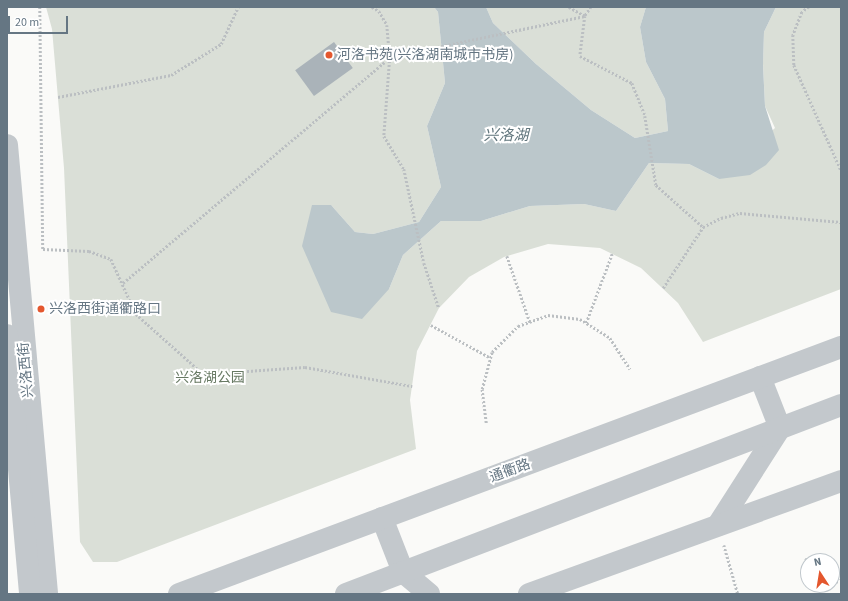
<!DOCTYPE html>
<html>
<head>
<meta charset="utf-8">
<style>
  body { margin:0 }
  #map { position:relative; width:848px; height:601px; overflow:hidden; background:#fafaf8; font-family:"Source Sans 3","Noto Sans SC",sans-serif }
  div>[style] { position:absolute }
  .green>* { inset:0; background:#dadfd7 }
  .water>* { inset:0; background:#bbc7cb }
  .building>* { inset:0; background:#aab3b9; transform-origin:0 0 }
  .path>* { height:2.5px; margin-top:-1.25px; transform-origin:0; background:repeating-linear-gradient(90deg,#bbbfc2 0 2px,transparent 0 4px) }
  .minor>* { height:22px; margin:-11px; padding:0 11px; transform-origin:11px; border-radius:11px; background:#c3c8cc }
  .dots>* { width:11px; height:11px; translate:-50% -50%; box-sizing:border-box; border:2px solid #fff; border-radius:50% }
  span { translate:-50% -50%; white-space:nowrap; text-align:center; line-height:1.15; -webkit-text-stroke:4px #fff; paint-order:stroke }
  .poi-label { font-size:14px; color:#657683 }
  .left { translate:0 -50%; text-align:left }
  .street-label { font-size:14px; color:#657683 }
  .park-label { font-size:14px; color:#687a64 }
  .water-label { font-size:15px; color:#60757c; font-style:italic }
  .frame { position:absolute; inset:0; border:8px solid #657683; pointer-events:none }
  .north { position:absolute; left:800px; top:553px; width:40px; height:40px; box-sizing:border-box; background:#fff; border:1px solid #c1c8cd; border-radius:50%; rotate:348deg; font-size:11px; font-weight:700; line-height:16px; text-align:center; color:#657683 }
  .north::after { content:''; display:block; margin:auto; width:14px; height:18px; background:#e4572e; clip-path:polygon(50% 0,100% 100%,50% 72%,0 100%) }
  .scale { position:absolute; left:8px; top:16px; width:60px; height:18px; box-sizing:border-box; border:2px solid #657683; border-top:0; padding-left:5px; font-size:12px; line-height:14px; white-space:nowrap; color:#657683; -webkit-text-stroke:3px #fff; paint-order:stroke }
</style>
</head>
<body>
<div id="map">
  <div class="green">
    <i style="clip-path:polygon(46px 7px,434px 7px,438px 12px,445px 83px,427px 126px,441px 187px,419px 222px,373px 234px,355px 232px,331px 205px,389px 289px,403px 255px,441px 221px,481px 221px,530px 206px,584px 204px,616px 211px,649px 163px,689px 164px,719px 179px,775px 128px,765px 106px,763px 64px,764px 32px,776px 7px,841px 7px,841px 289px,703px 342px,678px 303px,641px 268px,600px 248px,548px 244px,504px 257px,469px 277px,439px 308px,417px 351px,410px 400px,416px 449px,117px 562px,93px 562px,80px 542px,64px 168px,52px 29px)"></i>
    <i style="clip-path:polygon(486px 7px,646px 7px,640px 27px,646px 62px,665px 99px,668px 131px,635px 138px,591px 110px,536px 64px,493px 23px)"></i>
  </div>
  <div class="water">
    <i style="clip-path:polygon(434px 7px,486px 7px,493px 23px,536px 64px,591px 110px,635px 138px,668px 131px,665px 99px,646px 62px,640px 27px,646px 7px,776px 7px,764px 32px,763px 65px,765px 106px,779px 150px,766px 165px,750px 175px,719px 179px,689px 164px,649px 163px,616px 211px,584px 204px,530px 206px,481px 221px,441px 221px,403px 255px,389px 289px,362px 319px,331px 312px,302px 246px,312px 205px,331px 205px,355px 232px,373px 234px,419px 222px,441px 187px,427px 126px,445px 83px,438px 12px)"></i>
  </div>
  <div class="building">
    <i style="left:334px;top:42px;width:32px;height:48px;rotate:54deg"></i>
  </div>
  <div class="path">
    <i style="left:40px;top:7px;width:242px;rotate:89.3deg"></i>
    <i style="left:43px;top:249px;width:46px;rotate:2.5deg"></i>
    <i style="left:89px;top:251px;width:23px;rotate:20deg"></i>
    <i style="left:111px;top:259px;width:60px;rotate:65.6deg"></i>
    <i style="left:136px;top:314px;width:90px;rotate:41.8deg"></i>
    <i style="left:203px;top:374px;width:102px;rotate:-3.9deg"></i>
    <i style="left:305px;top:367px;width:109px;rotate:10.1deg"></i>
    <i style="left:372px;top:7px;width:8px;rotate:30deg"></i>
    <i style="left:379px;top:11px;width:16px;rotate:60deg"></i>
    <i style="left:387px;top:25px;width:32px;rotate:85deg"></i>
    <i style="left:390px;top:57px;width:79px;rotate:94.3deg"></i>
    <i style="left:384px;top:136px;width:39px;rotate:59deg"></i>
    <i style="left:404px;top:169px;width:96px;rotate:78deg"></i>
    <i style="left:424px;top:263px;width:47px;rotate:71.6deg"></i>
    <i style="left:569px;top:7px;width:18px;rotate:29deg"></i>
    <i style="left:591px;top:7px;width:11px;rotate:124deg"></i>
    <i style="left:585px;top:16px;width:40px;rotate:97.1deg"></i>
    <i style="left:580px;top:56px;width:59px;rotate:27.4deg"></i>
    <i style="left:632px;top:83px;width:35px;rotate:68deg"></i>
    <i style="left:645px;top:116px;width:70px;rotate:80.9deg"></i>
    <i style="left:656px;top:185px;width:63px;rotate:41.8deg"></i>
    <i style="left:809px;top:7px;width:9px;rotate:144deg"></i>
    <i style="left:802px;top:12px;width:25px;rotate:111deg"></i>
    <i style="left:793px;top:35px;width:30px;rotate:88deg"></i>
    <i style="left:794px;top:65px;width:115px;rotate:65.9deg"></i>
    <i style="left:58px;top:97px;width:115px;rotate:-11deg"></i>
    <i style="left:171px;top:75px;width:59px;rotate:-31.8deg"></i>
    <i style="left:221px;top:44px;width:41px;rotate:-65.3deg"></i>
    <i style="left:507px;top:256px;width:70px;rotate:70.8deg"></i>
    <i style="left:123px;top:283px;width:350px;rotate:-40.2deg"></i>
    <i style="left:390px;top:57px;width:199px;rotate:-11.9deg"></i>
    <i style="left:663px;top:288px;width:73px;rotate:-56.7deg"></i>
    <i style="left:703px;top:227px;width:20px;rotate:-27deg"></i>
    <i style="left:721px;top:218px;width:20px;rotate:-15deg"></i>
    <i style="left:740px;top:213px;width:101px;rotate:5.1deg"></i>
    <i style="left:586px;top:323px;width:74px;rotate:-69.4deg"></i>
    <i style="left:431px;top:325px;width:68px;rotate:28.8deg"></i>
    <i style="left:486px;top:423px;width:34px;rotate:-97deg"></i>
    <i style="left:482px;top:389px;width:38px;rotate:-75deg"></i>
    <i style="left:492px;top:352px;width:37px;rotate:-45deg"></i>
    <i style="left:518px;top:326px;width:32px;rotate:-20deg"></i>
    <i style="left:548px;top:315px;width:32px;rotate:7deg"></i>
    <i style="left:580px;top:319px;width:36px;rotate:32deg"></i>
    <i style="left:610px;top:338px;width:37px;rotate:57deg"></i>
    <i style="left:724px;top:545px;width:51px;rotate:74.1deg"></i>
    <i style="left:806px;top:558px;width:6px;rotate:72deg"></i>
    <i style="left:832px;top:583px;width:9px;rotate:-18deg"></i>
    <i style="left:813px;top:585px;width:10px"></i>
  </div>
  <div class="minor">
    <i style="left:7px;top:145px;width:451px;rotate:84.9deg"></i>
    <i style="left:7px;top:335px;width:260px;rotate:84.9deg"></i>
    <i style="left:760px;top:377px;width:55px;rotate:68.6deg"></i>
    <i style="left:382px;top:518px;width:58px;rotate:68.7deg"></i>
    <i style="left:403px;top:572px;width:34px;rotate:40deg"></i>
    <i style="left:718px;top:525px;width:115px;rotate:-57.4deg"></i>
    <i style="left:179px;top:594px;width:707px;rotate:-20.46deg"></i>
    <i style="left:346px;top:594px;width:530px;rotate:-20.9deg"></i>
    <i style="left:529px;top:594px;width:332px;rotate:-19.9deg"></i>
  </div>
  <div class="dots">
    <i style="left:329px;top:55px;background:#e4572e"></i>
    <i style="left:41px;top:309px;background:#e4572e"></i>
  </div>
  <div class="poi-label">
    <span class="left" style="left:337px;top:55px">河洛书苑(兴洛湖南城市书房)</span>
    <span class="left" style="left:49px;top:309px">兴洛西街通衢路口</span>
  </div>
  <div class="street-label">
    <span style="left:26px;top:370px;rotate:-95deg">兴洛西街</span>
    <span style="left:510px;top:471px;rotate:-20deg">通衢路</span>
  </div>
  <div class="park-label">
    <span style="left:210px;top:378px">兴洛湖公园</span>
  </div>
  <div class="water-label">
    <span style="left:506px;top:136px">兴洛湖</span>
  </div>
  <div class="frame"></div>
  <div class="north">N</div>
  <div class="scale">20 m</div>
</div>
</body>
</html>
